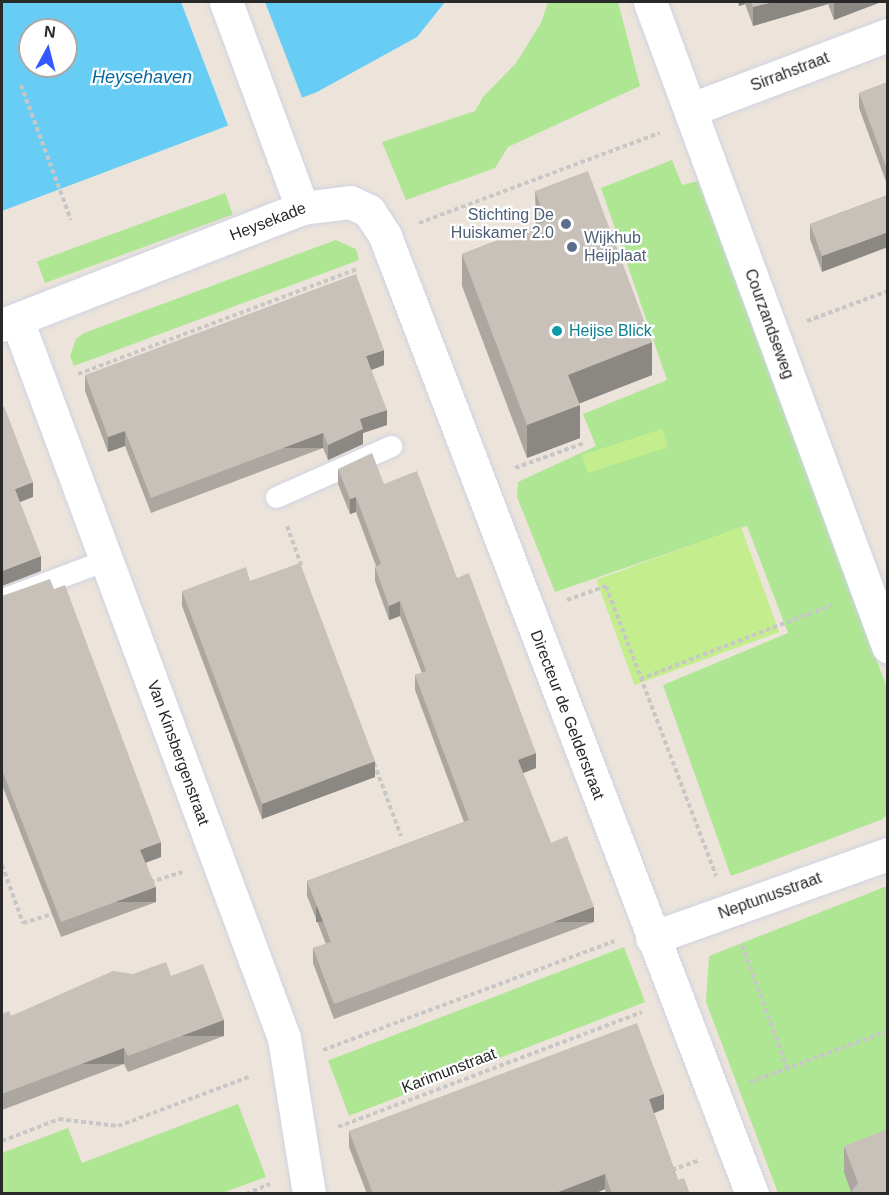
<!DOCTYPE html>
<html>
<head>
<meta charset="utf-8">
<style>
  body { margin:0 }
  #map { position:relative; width:889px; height:1195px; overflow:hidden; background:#ece4da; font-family:Arial,sans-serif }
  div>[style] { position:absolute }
  .green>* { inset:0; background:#aee693; transform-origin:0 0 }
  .pitch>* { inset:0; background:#c4ee8e; transform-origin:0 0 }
  .water>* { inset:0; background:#67cdf4 }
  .pier>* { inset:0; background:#ece4da }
  .path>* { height:4px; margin-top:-2px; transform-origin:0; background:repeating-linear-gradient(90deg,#c7c7c7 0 4.5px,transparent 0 7.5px) }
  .roads { filter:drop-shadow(0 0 2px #cfd2e3) drop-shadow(0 0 2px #cfd2e3) }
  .service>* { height:21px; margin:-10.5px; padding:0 10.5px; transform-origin:10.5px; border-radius:10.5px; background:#fff }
  .minor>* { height:33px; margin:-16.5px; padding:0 16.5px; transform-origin:16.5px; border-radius:16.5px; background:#fff }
  .wall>* { inset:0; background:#aba69f }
  .shaded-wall>* { inset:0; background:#8b8782; transform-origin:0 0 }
  .building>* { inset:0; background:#c7c1b9 }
  .dots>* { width:16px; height:16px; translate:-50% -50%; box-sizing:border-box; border:3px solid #fff; border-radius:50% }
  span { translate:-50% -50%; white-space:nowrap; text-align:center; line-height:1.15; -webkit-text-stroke:4.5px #fff; paint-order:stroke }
  .street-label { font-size:16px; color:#292929 }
  .service-label { font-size:16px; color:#4e5e75 }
  .right { translate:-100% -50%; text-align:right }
  .left { translate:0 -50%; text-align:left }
  .culture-label { font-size:16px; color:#0d838f }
  .water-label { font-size:18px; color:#07699e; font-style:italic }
  .frame { position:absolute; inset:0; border:3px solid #292929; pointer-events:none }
  .north { position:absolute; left:18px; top:18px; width:60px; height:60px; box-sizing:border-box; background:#fff; border:2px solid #a9a9a9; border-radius:50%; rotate:7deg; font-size:16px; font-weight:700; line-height:24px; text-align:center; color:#292929 }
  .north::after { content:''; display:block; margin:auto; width:21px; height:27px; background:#3458ff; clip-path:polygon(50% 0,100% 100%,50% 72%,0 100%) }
</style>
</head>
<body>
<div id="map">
  <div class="green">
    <i style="clip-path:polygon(548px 2px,618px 2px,640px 86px,508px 147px,495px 168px,406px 200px,382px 142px,475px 111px,483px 97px,516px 63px,541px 23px)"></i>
    <i style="clip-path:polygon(672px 160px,682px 185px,698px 181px,887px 688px,888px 813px,883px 819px,731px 876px,663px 685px,788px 633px,747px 526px,555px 592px,517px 497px,518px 482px,596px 446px,583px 414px,667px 380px,601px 188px)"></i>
    <i style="left:225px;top:193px;width:23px;height:200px;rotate:70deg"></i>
    <i style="clip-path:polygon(336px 240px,356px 249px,359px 260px,74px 366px,70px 356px,76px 339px,84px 333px)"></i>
    <i style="clip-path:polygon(887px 886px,887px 1193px,778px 1193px,706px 1002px,709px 956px)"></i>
    <i style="left:624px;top:947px;width:59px;height:317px;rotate:69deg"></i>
    <i style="clip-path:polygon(238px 1104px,266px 1177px,222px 1193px,2px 1193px,2px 1153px,68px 1128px,82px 1163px)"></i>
  </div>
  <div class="pitch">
    <i style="left:662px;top:429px;width:19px;height:84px;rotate:72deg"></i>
    <i style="left:741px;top:527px;width:112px;height:154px;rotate:70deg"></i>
  </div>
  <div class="water">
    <i style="clip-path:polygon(evenodd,2px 2px,445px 2px,417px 37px,317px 92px,2px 211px,2px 2px,30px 30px,66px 30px,66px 66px,30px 66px,30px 30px)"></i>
  </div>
  <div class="pier">
    <i style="clip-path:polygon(181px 2px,265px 2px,303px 100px,229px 128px)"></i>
  </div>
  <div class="path">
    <i style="left:21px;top:85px;width:144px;rotate:69.7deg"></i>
    <i style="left:419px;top:223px;width:257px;rotate:-20.5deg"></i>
    <i style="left:807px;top:321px;width:86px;rotate:-20.3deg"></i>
    <i style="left:78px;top:374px;width:298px;rotate:-20.6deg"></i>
    <i style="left:515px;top:468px;width:73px;rotate:-19.9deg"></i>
    <i style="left:287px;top:526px;width:44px;rotate:69.9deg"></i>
    <i style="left:567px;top:600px;width:41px;rotate:-19.7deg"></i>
    <i style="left:606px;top:586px;width:310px;rotate:69.2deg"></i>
    <i style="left:640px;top:679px;width:206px;rotate:-21.1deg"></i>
    <i style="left:374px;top:763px;width:78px;rotate:69.7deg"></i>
    <i style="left:2px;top:865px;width:62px;rotate:70.1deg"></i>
    <i style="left:23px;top:923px;width:34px;rotate:-17deg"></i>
    <i style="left:150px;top:882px;width:34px;rotate:-17deg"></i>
    <i style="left:742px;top:945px;width:131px;rotate:69.9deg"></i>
    <i style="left:323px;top:1050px;width:311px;rotate:-20.5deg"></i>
    <i style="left:750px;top:1082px;width:147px;rotate:-20.3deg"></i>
    <i style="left:338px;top:1127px;width:325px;rotate:-20.7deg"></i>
    <i style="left:2px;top:1141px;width:61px;rotate:-21.1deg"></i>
    <i style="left:59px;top:1119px;width:59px;rotate:6.8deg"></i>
    <i style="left:118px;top:1126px;width:142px;rotate:-20.6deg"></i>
    <i style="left:672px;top:1170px;width:29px;rotate:-20deg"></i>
    <i style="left:246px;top:1194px;width:26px;rotate:-23deg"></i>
  </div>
  <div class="roads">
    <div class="service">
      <i style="left:276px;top:497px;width:126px;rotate:-23.9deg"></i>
      <i style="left:2px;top:599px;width:111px;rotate:-20.6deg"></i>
    </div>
    <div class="minor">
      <i style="left:226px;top:2px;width:220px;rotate:69.7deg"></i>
      <i style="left:650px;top:2px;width:687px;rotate:69.72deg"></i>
      <i style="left:692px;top:109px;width:210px;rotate:-20.7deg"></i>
      <i style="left:17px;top:320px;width:766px;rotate:69.6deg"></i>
      <i style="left:284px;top:1038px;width:158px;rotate:80.9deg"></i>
      <i style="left:2px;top:325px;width:322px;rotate:-21.3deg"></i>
      <i style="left:302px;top:208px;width:48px;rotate:-7.1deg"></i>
      <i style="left:350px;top:202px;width:21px;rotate:25deg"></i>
      <i style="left:369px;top:211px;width:30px;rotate:57deg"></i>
      <i style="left:385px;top:236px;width:1026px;rotate:69.04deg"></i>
      <i style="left:652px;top:938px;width:251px;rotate:-19.6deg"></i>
    </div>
  </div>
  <div class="wall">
    <i style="clip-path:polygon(738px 2px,881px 2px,834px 20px,828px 4px,753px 26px,745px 4px,739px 6px)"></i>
    <i style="clip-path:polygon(888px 82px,888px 187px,859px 108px,859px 93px)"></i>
    <i style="clip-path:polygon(535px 191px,652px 375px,579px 403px,580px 438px,527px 458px,462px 286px,462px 254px,536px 226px)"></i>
    <i style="clip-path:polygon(888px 195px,822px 272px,810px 239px,810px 224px)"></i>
    <i style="clip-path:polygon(384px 365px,371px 370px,387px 425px,363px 433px,363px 444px,328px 460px,323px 448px,151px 513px,125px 446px,108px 452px,85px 391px,85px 375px)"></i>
    <i style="clip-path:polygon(338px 469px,384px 484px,457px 578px,536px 768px,523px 773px,551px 843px,594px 922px,334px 1019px,313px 963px,313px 948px,326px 944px,307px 896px,307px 881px,464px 822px,415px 690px,415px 675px,422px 673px,400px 616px,389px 620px,375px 581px,375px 567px,376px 566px,356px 512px,350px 514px,338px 484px)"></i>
    <i style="clip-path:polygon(182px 591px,375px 777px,262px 819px,182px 606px)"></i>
    <i style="clip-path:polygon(2px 596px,161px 857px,146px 862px,156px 902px,61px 937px,2px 785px)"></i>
    <i style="clip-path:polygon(133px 974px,171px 976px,224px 1036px,128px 1072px,124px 1064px,2px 1110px,2px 1014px,11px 1016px)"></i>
    <i style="clip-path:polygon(664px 1109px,654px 1113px,678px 1180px,690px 1194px,606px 1194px,605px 1189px,594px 1194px,367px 1194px,349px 1147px,349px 1131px)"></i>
    <i style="clip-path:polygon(844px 1146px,888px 1194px,851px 1192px,844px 1172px)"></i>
  </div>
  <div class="shaded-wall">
    <i style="clip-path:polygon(739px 2px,745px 2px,745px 4px,739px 6px)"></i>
    <i style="clip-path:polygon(773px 2px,828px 2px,828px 4px,753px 26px,753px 7px)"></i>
    <i style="clip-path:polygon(834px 2px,881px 2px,834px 20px)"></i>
    <i style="clip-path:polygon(888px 232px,888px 247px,822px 272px,822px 256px)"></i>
    <i style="clip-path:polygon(652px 342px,652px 375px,568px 408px,568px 375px)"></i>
    <i style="clip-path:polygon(384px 350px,384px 365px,366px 372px,366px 356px)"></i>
    <i style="clip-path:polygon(580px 405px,580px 438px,527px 458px,527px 425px)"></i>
    <i style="clip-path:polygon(387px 410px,387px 425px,363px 433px,363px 444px,328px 460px,328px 445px,360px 419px)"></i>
    <i style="clip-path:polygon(125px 431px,125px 446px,108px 452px,108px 437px)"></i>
    <i style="left:323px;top:433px;width:15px;height:184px;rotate:90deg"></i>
    <i style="clip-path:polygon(33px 482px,33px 497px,15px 504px,15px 489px)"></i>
    <i style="clip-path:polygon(356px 497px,356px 512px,350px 514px,350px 499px)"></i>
    <i style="clip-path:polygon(41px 556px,41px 571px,2px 586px,2px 571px)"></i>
    <i style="clip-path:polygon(400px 601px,400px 616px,389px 620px,389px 606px)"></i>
    <i style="clip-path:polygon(536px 753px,536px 768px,518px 775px,518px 760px)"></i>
    <i style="clip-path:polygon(375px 761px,375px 777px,262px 819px,262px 804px)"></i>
    <i style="clip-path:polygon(161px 842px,161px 857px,140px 865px,140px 850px)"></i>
    <i style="left:156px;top:887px;width:15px;height:101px;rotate:90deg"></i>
    <i style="left:594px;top:907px;width:15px;height:278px;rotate:90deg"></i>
    <i style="left:224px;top:1020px;width:16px;height:103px;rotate:90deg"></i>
    <i style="left:124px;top:1048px;width:16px;height:130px;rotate:90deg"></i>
    <i style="clip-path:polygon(664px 1094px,664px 1109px,649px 1115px,649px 1099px)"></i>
    <i style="clip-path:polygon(605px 1174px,605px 1189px,594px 1194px,553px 1194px)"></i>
  </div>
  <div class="building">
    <i style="clip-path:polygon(751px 2px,773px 2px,753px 7px)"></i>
    <i style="clip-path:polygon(888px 82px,888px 172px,859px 93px)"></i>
    <i style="clip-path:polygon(588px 171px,652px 342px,568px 375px,580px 405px,527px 425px,462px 254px,546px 221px,535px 191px)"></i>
    <i style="clip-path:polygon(888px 195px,888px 232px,822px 256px,810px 224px)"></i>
    <i style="clip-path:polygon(356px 274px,384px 350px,366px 356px,387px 410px,360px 419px,363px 429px,328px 445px,323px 433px,151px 498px,125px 431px,108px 437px,85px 375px)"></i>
    <i style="clip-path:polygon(4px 406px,33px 482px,15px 489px,41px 556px,2px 571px,2px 408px)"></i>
    <i style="clip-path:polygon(372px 453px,384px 484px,417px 471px,457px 578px,469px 573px,536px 753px,518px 760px,551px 843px,567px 836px,594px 907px,334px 1004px,313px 948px,331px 942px,307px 881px,469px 820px,415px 675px,426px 671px,400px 601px,389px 606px,375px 567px,381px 564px,356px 497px,350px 499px,338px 469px)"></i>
    <i style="clip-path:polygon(300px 563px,375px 761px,262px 804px,182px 591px,246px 567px,250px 581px)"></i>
    <i style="clip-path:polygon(50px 579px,54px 589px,65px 585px,161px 842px,140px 850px,156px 887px,61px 922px,2px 770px,2px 596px)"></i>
    <i style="clip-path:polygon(166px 962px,171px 976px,203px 964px,224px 1020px,128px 1056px,124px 1048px,2px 1094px,2px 1014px,9px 1011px,11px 1016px,113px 971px,133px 974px)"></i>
    <i style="clip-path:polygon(637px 1023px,664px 1094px,649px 1099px,678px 1180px,684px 1178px,690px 1194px,612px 1194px,605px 1174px,553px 1194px,373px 1194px,349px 1131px)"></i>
    <i style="clip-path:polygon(888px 1129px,888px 1194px,850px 1194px,858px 1183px,844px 1146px)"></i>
  </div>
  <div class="dots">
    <i style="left:566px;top:224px;background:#5c6f8a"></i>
    <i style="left:572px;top:247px;background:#5c6f8a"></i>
    <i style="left:557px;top:331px;background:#0f9aa8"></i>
  </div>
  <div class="street-label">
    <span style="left:790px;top:72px;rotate:-21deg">Sirrahstraat</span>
    <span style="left:268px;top:222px;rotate:-21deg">Heysekade</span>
    <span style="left:769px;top:324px;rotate:70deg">Courzandseweg</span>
    <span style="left:567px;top:715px;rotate:69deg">Directeur de Gelderstraat</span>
    <span style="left:178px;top:753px;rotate:70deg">Van Kinsbergenstraat</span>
    <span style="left:770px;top:896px;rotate:-20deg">Neptunusstraat</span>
    <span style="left:449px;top:1071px;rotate:-21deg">Karimunstraat</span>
  </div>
  <div class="service-label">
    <span class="right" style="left:554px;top:224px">Stichting De<br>Huiskamer 2.0</span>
    <span class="left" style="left:584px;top:247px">Wijkhub<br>Heijplaat</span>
  </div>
  <div class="culture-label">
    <span class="left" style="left:569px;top:331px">Heijse Blick</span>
  </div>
  <div class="water-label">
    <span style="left:142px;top:77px">Heysehaven</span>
  </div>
  <div class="frame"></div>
  <div class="north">N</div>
</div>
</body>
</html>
